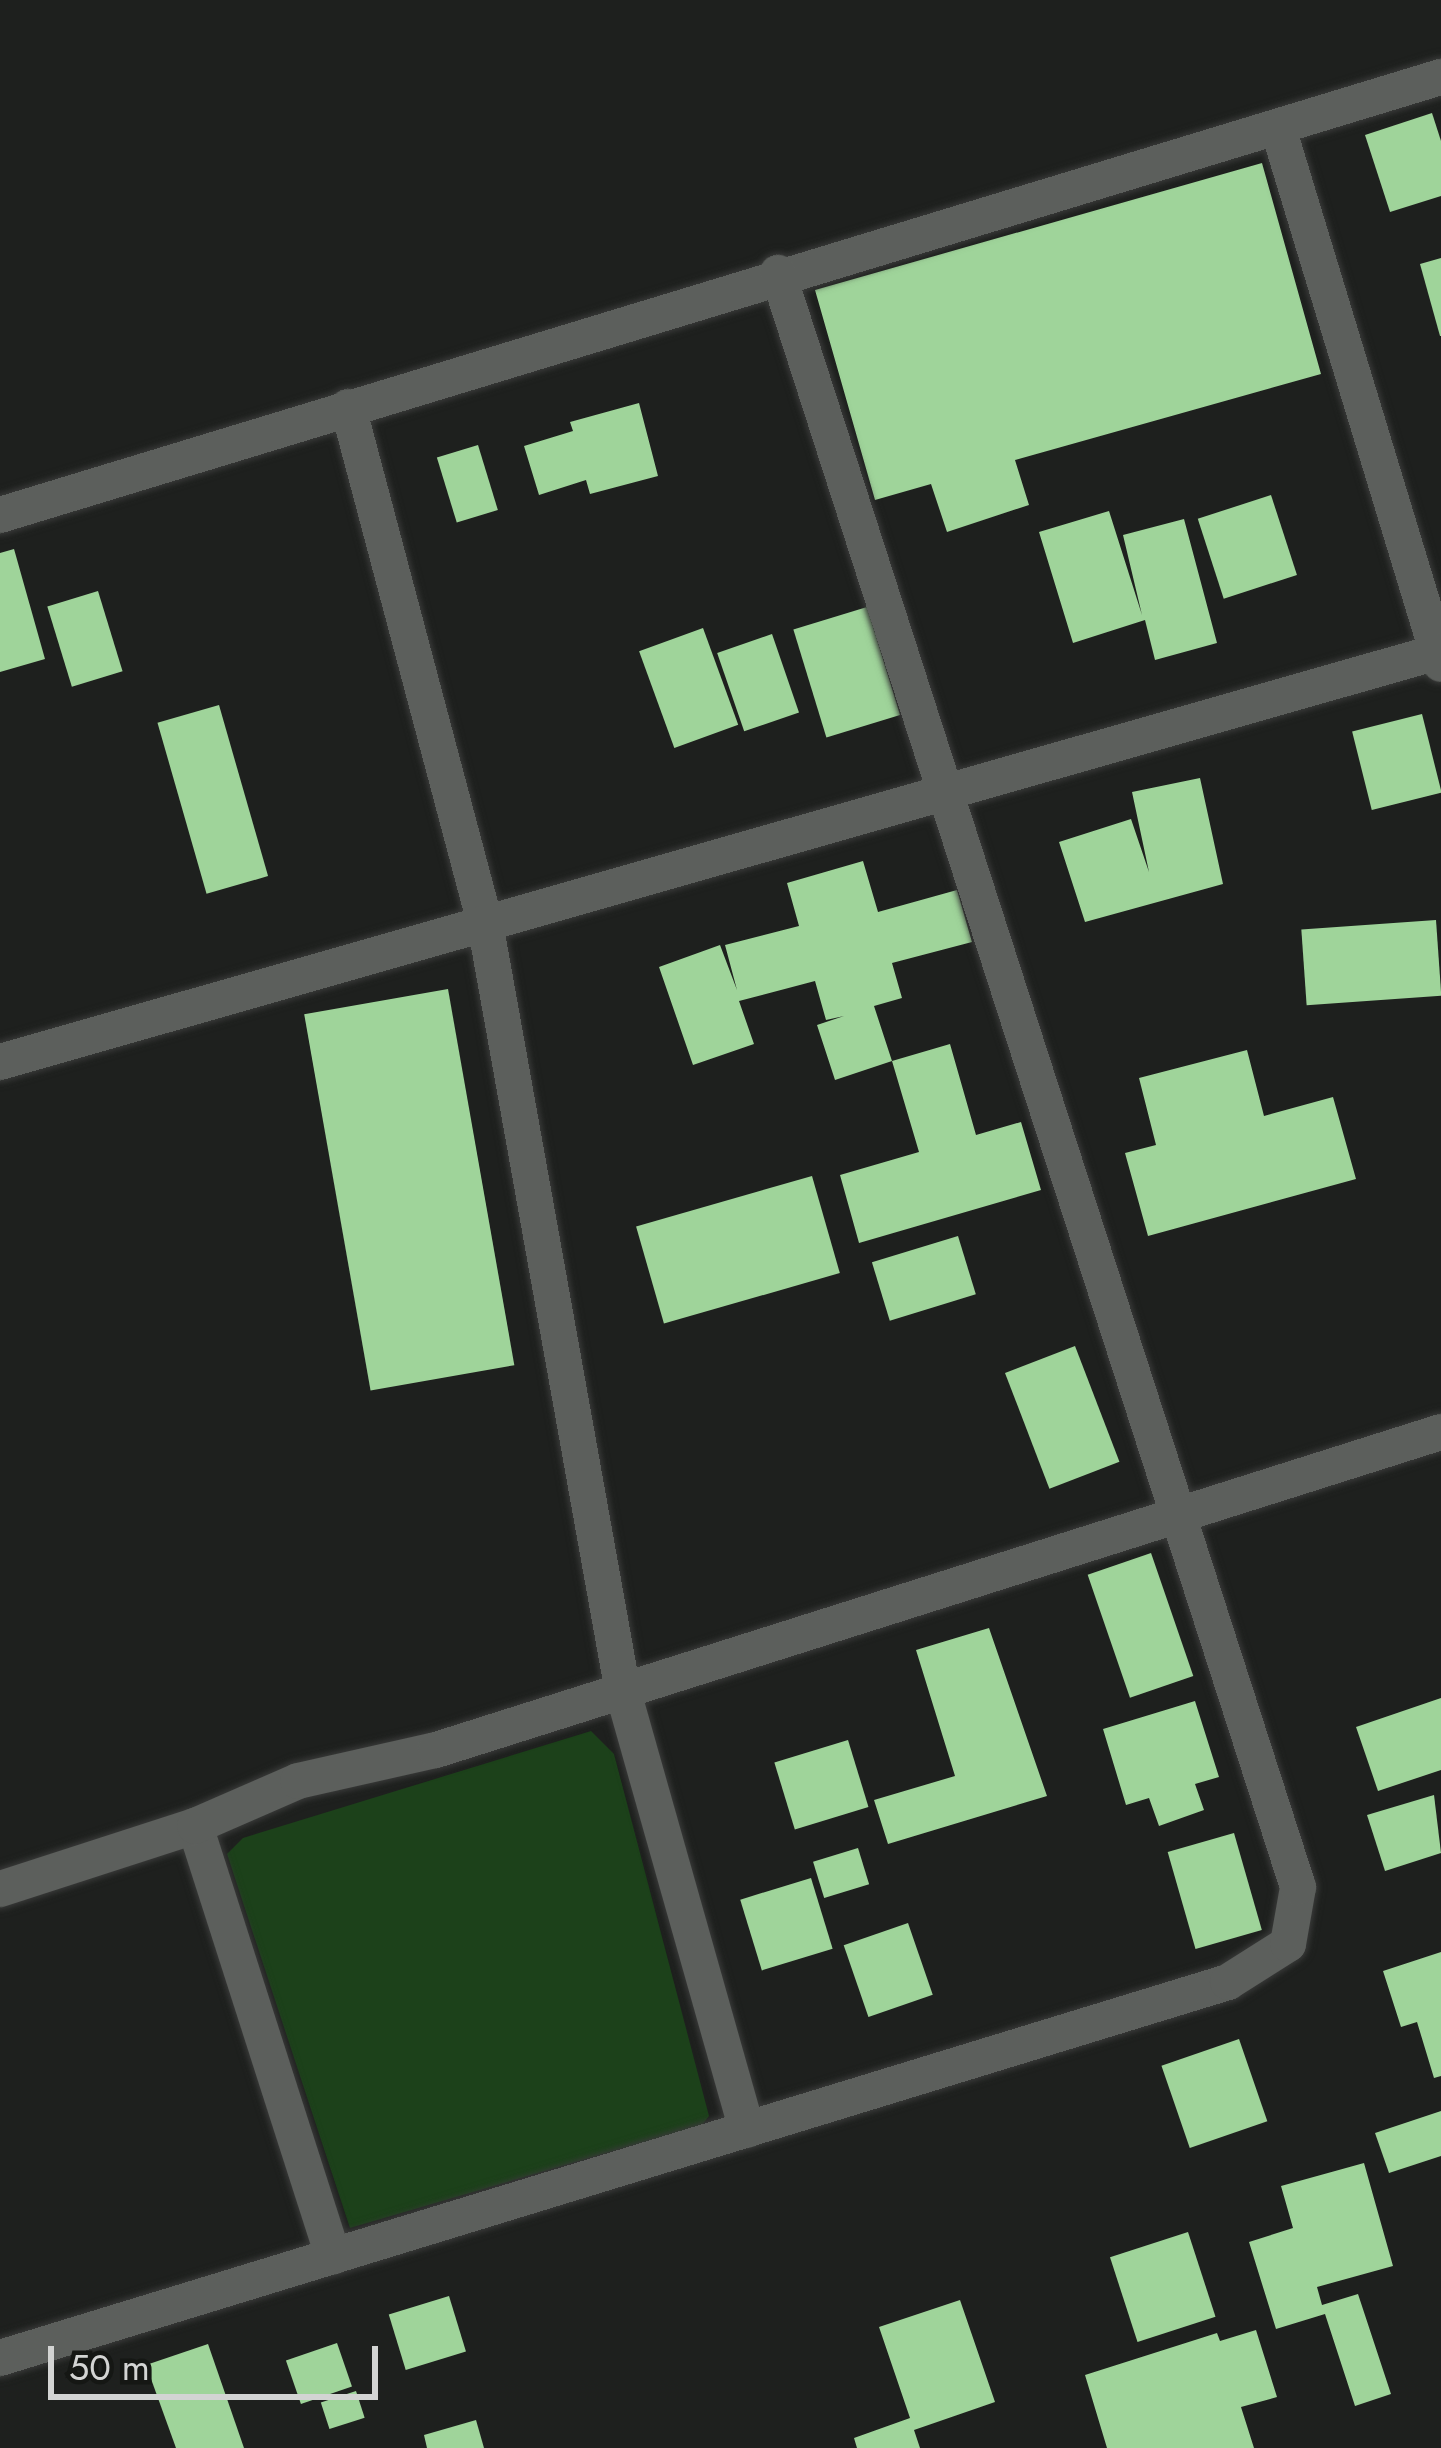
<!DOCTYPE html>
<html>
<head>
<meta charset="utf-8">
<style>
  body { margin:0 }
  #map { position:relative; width:1441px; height:2448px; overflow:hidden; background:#1e201e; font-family:Jost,sans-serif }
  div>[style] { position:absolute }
  .green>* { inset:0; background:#1c411a }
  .building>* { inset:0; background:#9fd49a; transform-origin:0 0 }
  .roads { filter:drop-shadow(0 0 3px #393a39) drop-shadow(0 0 3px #393a39) }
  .street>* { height:36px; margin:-18px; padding:0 18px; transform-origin:18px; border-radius:18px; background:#5c5f5c }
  span { translate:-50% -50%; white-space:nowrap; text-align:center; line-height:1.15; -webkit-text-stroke:12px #151714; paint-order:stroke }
  .scale { position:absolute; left:48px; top:2346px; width:330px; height:54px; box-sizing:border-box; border:6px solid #d3d4d3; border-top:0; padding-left:15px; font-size:36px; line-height:42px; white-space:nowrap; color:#d3d4d3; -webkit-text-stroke:9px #151714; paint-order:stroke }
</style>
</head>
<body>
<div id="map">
  <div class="green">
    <i style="clip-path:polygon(591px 1731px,614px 1754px,709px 2116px,702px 2125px,350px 2228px,227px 1854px,243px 1838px)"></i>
  </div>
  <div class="building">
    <i style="clip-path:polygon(1432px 113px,1441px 141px,1441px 196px,1390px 212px,1365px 135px)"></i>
    <i style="clip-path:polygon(1262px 163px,1321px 374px,1015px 460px,1029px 505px,947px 532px,931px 484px,875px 500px,815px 290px)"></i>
    <i style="clip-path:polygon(1441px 258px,1441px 336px,1440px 336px,1420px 264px)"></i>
    <i style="clip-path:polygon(639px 403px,658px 476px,590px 494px,586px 480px,539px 495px,524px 446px,573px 431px,570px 422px)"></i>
    <i style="left:478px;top:445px;width:68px;height:43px;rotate:73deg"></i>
    <i style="left:1271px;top:495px;width:84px;height:77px;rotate:72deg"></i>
    <i style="clip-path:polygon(1109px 511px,1142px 615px,1123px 535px,1184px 519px,1217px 643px,1155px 660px,1145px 620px,1073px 643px,1039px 532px)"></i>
    <i style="clip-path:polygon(14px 549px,45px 659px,0 672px,0 553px)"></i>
    <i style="left:98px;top:591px;width:84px;height:53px;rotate:73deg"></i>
    <i style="left:867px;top:607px;width:113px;height:77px;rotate:73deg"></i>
    <i style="left:703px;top:628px;width:103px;height:68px;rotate:70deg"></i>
    <i style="left:772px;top:634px;width:83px;height:58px;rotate:71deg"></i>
    <i style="left:219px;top:705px;width:178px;height:64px;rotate:74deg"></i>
    <i style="left:1422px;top:714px;width:81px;height:72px;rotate:76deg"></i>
    <i style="clip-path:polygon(1200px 778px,1223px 884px,1085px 922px,1059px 842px,1131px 819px,1149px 872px,1132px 792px)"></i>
    <i style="clip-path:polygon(863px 861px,878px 912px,957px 890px,972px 942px,892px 963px,902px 998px,874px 1006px,892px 1061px,950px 1044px,976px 1135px,1021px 1122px,1041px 1190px,859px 1243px,840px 1175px,919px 1152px,892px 1061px,835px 1080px,817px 1025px,844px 1016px,826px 1020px,815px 981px,739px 1001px,754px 1044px,693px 1065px,659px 967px,720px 945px,737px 990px,725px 945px,799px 926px,787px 883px)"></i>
    <i style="left:1436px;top:920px;width:76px;height:135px;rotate:86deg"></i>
    <i style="left:448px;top:989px;width:382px;height:146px;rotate:80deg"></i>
    <i style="clip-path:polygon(1247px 1050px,1264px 1116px,1333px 1097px,1356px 1179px,1148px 1236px,1125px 1153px,1156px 1145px,1139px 1078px)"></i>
    <i style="left:812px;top:1176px;width:101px;height:183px;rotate:74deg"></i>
    <i style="left:958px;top:1236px;width:61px;height:90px;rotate:73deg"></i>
    <i style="left:1075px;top:1346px;width:124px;height:75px;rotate:69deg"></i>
    <i style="left:1151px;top:1553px;width:130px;height:67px;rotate:71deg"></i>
    <i style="clip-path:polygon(989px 1628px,1047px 1796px,888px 1844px,874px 1800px,955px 1776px,916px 1650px)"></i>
    <i style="clip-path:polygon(1441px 1698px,1441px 1770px,1378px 1791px,1356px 1727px)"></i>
    <i style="clip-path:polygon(1195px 1701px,1219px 1777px,1195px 1784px,1204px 1810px,1159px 1826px,1149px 1798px,1126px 1805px,1103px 1729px)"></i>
    <i style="left:848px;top:1740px;width:70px;height:77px;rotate:73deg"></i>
    <i style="clip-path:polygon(1434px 1795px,1441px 1853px,1385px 1871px,1367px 1815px)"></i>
    <i style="left:1234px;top:1833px;width:101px;height:69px;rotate:74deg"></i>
    <i style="left:858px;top:1848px;width:38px;height:47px;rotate:73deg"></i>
    <i style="left:811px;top:1878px;width:74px;height:74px;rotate:73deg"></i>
    <i style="left:908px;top:1923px;width:76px;height:68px;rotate:71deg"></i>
    <i style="clip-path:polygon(1441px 1952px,1441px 2076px,1434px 2078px,1417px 2022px,1401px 2027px,1383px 1971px)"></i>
    <i style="left:1239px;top:2039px;width:87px;height:82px;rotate:71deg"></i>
    <i style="clip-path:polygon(1441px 2111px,1441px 2156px,1389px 2173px,1375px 2133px)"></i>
    <i style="clip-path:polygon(1364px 2163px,1393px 2266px,1317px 2287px,1322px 2305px,1358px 2294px,1391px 2394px,1355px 2406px,1325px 2314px,1276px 2329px,1249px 2242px,1293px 2228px,1281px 2186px)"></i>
    <i style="left:1188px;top:2232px;width:89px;height:82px;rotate:72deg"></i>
    <i style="left:449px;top:2296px;width:58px;height:63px;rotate:73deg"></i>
    <i style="clip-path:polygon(960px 2300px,995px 2402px,914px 2430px,920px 2448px,857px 2448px,854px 2438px,910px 2418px,879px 2327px)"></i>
    <i style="clip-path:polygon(1256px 2330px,1277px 2397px,1241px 2407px,1254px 2448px,1107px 2448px,1085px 2375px,1217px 2333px,1220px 2341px)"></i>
    <i style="left:337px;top:2343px;width:46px;height:54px;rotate:71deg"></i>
    <i style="clip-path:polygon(208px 2344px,244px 2448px,176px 2448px,146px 2365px)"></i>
    <i style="left:356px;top:2391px;width:28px;height:37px;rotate:72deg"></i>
    <i style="clip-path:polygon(476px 2420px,484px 2448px,427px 2448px,424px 2435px)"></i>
  </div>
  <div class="roads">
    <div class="street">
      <i style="left:1278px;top:128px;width:560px;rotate:73.09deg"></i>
      <i style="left:348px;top:407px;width:534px;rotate:75.13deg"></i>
      <i style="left:485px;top:923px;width:781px;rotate:79.83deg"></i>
      <i style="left:623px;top:1692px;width:455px;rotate:74.2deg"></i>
      <i style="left:0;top:515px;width:1506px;rotate:-16.91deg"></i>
      <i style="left:0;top:1062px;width:1498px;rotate:-15.92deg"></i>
      <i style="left:195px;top:1826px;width:452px;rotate:72.2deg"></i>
      <i style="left:0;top:1889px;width:205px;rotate:-17.9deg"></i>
      <i style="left:195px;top:1826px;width:112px;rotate:-23.6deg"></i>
      <i style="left:298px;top:1781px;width:141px;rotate:-12.7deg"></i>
      <i style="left:436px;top:1750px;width:1054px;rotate:-17.56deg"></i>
      <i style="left:0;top:2358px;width:1284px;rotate:-17.02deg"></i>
      <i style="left:1228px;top:1982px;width:71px;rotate:-32.3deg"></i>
      <i style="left:1288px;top:1944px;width:58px;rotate:-80deg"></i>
      <i style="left:1298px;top:1887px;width:1696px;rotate:-107.86deg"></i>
    </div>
  </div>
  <div class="scale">50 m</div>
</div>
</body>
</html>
